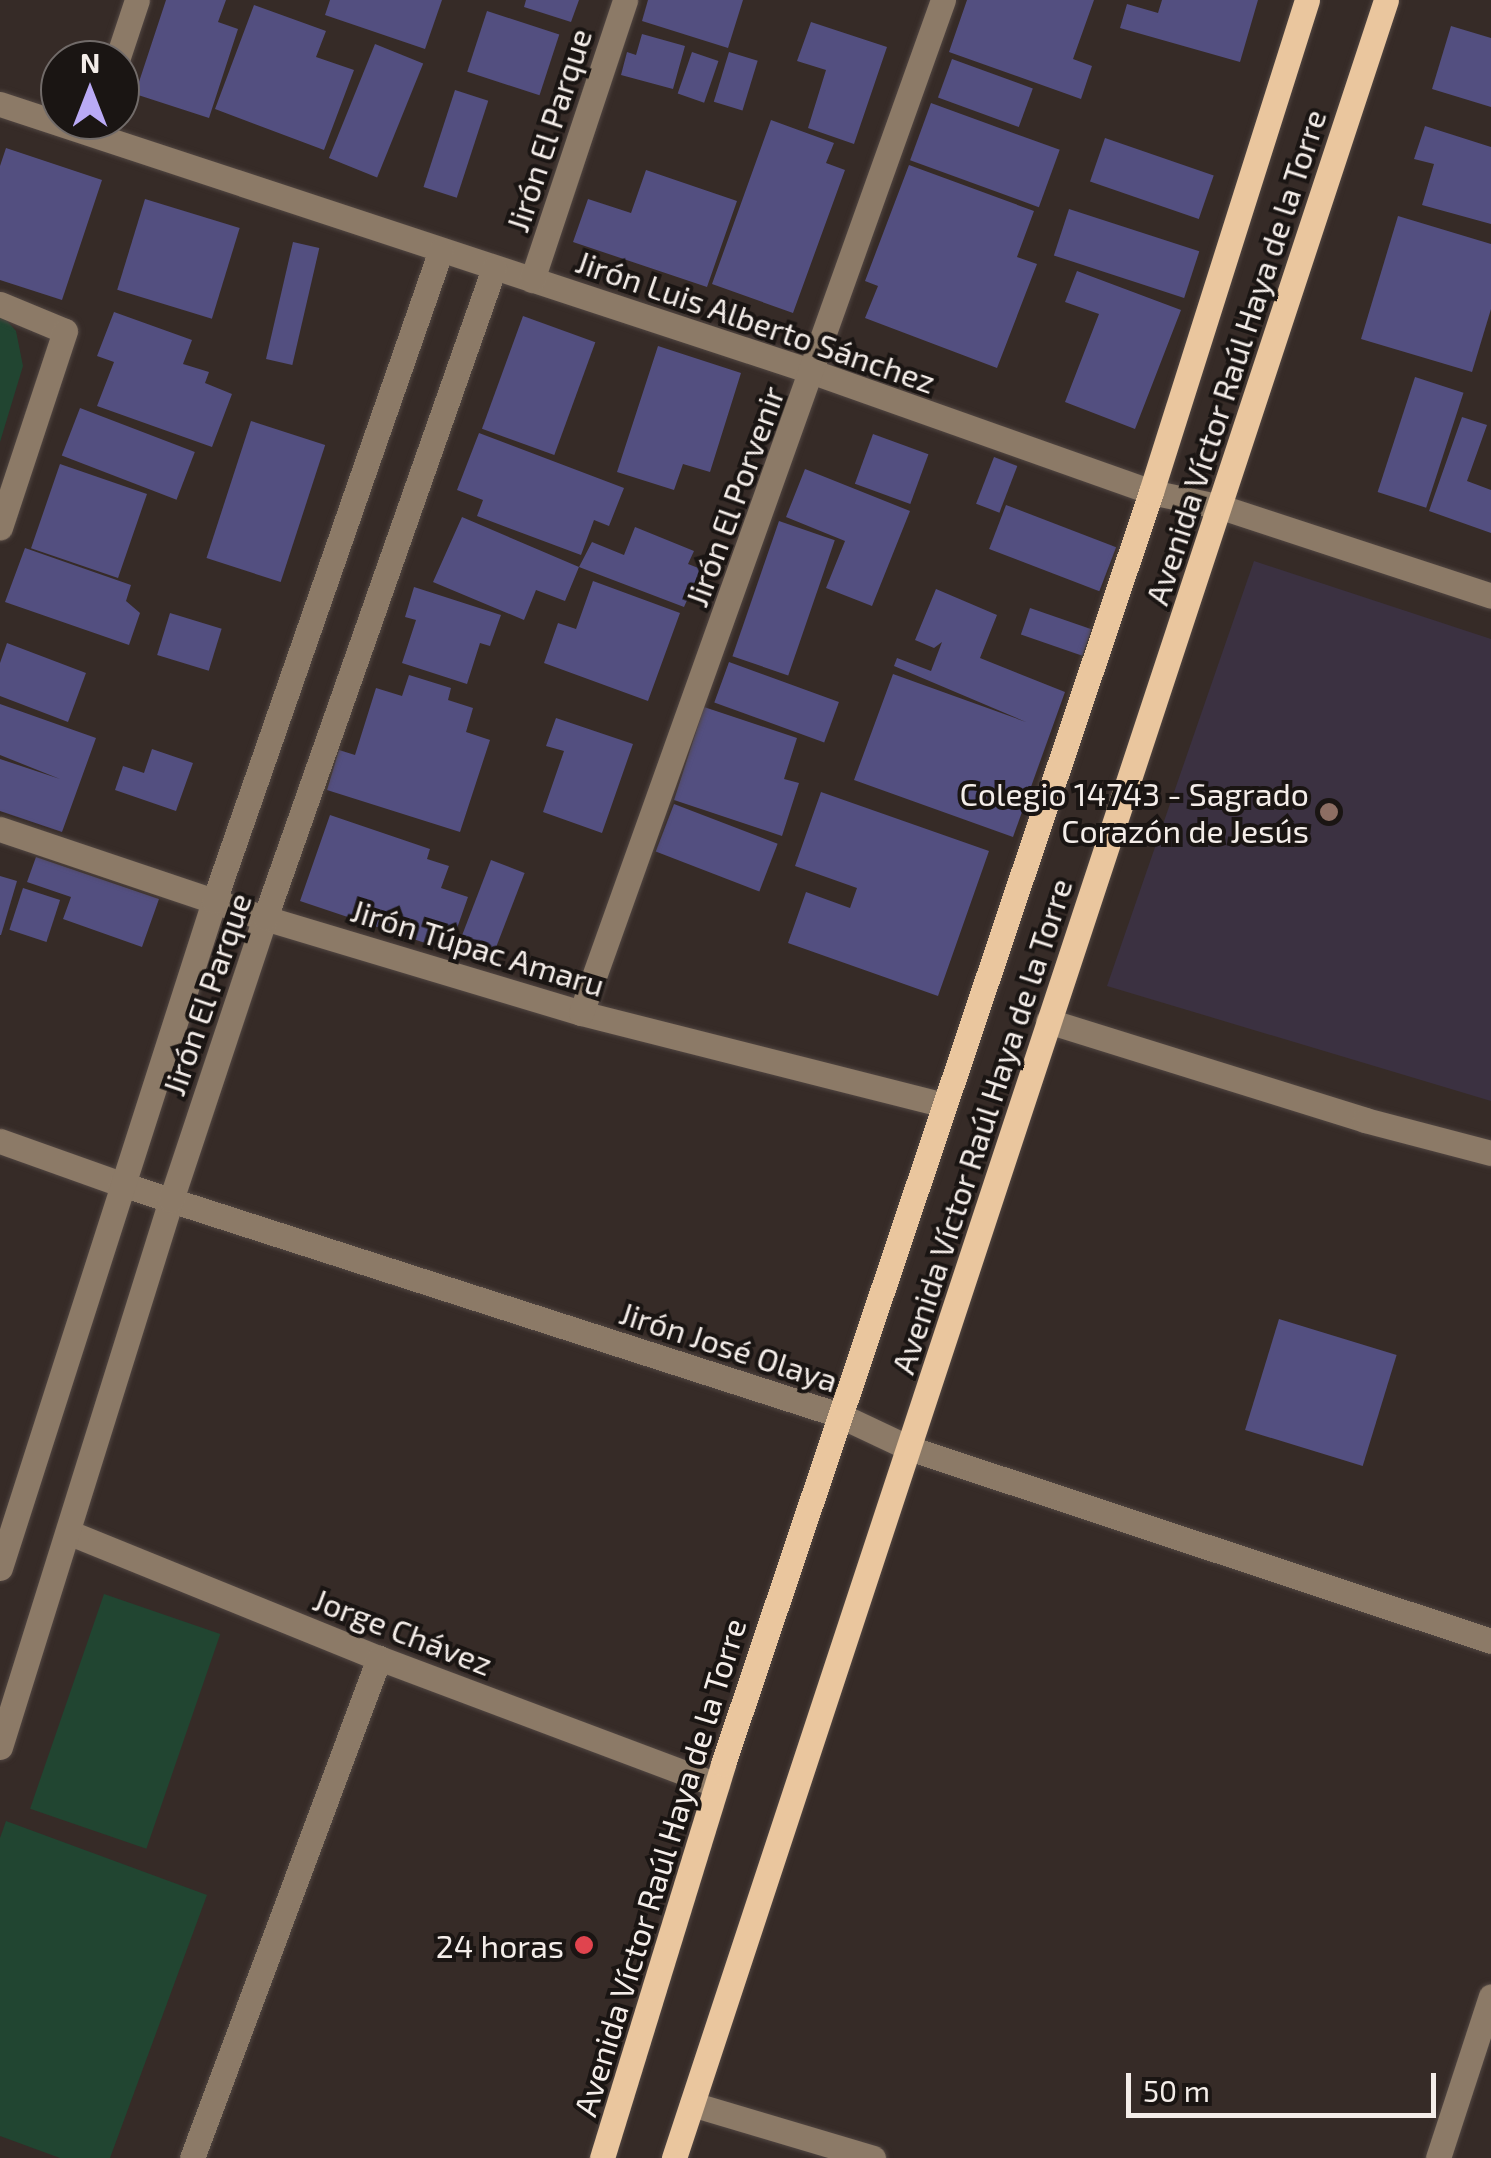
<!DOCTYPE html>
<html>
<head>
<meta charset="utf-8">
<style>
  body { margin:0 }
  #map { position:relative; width:1491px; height:2158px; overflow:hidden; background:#362b27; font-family:"Exo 2",sans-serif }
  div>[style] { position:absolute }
  .education>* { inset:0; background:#3b3141 }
  .green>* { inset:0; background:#214531; transform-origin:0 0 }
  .building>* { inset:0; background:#534f80; transform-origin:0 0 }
  .roads { filter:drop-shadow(0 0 2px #514642) drop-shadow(0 0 2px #514642) }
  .minor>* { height:25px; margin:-12.5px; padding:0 12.5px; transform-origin:12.5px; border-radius:12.5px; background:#8c7a67 }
  .major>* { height:25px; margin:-12.5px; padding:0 12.5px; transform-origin:12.5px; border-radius:12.5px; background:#eac69e }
  .dots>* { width:28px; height:28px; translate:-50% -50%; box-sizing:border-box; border:5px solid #1a1513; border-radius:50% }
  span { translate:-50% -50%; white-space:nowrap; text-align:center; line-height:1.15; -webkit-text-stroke:8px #1a1513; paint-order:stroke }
  .street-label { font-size:32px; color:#f4ede9 }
  .poi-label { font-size:32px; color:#f4ede9 }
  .right { translate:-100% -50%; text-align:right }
  .north { position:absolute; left:40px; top:40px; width:100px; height:100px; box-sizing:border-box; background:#1a1513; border:2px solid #716b69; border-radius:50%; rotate:0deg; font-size:28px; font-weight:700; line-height:40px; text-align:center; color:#f4ede9 }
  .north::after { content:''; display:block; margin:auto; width:35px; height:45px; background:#baaaf6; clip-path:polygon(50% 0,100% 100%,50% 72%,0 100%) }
  .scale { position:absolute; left:1126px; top:2073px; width:310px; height:45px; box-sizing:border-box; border:5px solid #f4ede9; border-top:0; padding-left:12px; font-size:30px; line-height:35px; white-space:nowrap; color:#f4ede9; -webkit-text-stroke:8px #1a1513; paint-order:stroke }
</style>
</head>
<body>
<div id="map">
  <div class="education">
    <i style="clip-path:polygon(1254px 561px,1491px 639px,1491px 1101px,1107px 986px)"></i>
  </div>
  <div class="green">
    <i style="clip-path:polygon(0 313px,16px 331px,23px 366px,0 442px)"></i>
    <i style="left:104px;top:1594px;width:123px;height:227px;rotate:19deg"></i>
    <i style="clip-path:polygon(6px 1821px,207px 1895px,110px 2158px,60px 2158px,0 2136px,0 1838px)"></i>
  </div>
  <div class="building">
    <i style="clip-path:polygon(166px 0,226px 0,218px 22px,238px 29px,209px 118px,135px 94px)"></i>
    <i style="clip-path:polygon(330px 0,442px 0,425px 49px,325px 15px)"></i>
    <i style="clip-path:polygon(526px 0,579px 0,571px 22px,524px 7px)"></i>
    <i style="clip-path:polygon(648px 0,743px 0,728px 48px,642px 21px)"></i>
    <i style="clip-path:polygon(967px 0,1094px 0,1073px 59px,1092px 66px,1081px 99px,949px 52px)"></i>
    <i style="clip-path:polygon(1162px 0,1258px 0,1240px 62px,1120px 28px,1127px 4px,1158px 13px)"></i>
    <i style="clip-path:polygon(254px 5px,326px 31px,316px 57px,354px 70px,324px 150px,215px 109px)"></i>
    <i style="left:487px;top:11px;width:76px;height:64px;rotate:18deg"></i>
    <i style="clip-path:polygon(811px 22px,887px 47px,854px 144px,808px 128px,826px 70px,797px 61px)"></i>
    <i style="clip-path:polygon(1451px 26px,1491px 38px,1491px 107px,1432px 89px)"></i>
    <i style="clip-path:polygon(642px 34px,685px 46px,673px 89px,621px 75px,627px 52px,636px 55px)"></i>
    <i style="left:375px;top:44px;width:52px;height:123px;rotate:22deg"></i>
    <i style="left:692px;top:52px;width:28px;height:44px;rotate:19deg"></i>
    <i style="left:729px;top:52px;width:30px;height:52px;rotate:17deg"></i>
    <i style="left:952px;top:59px;width:86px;height:41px;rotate:20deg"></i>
    <i style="left:455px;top:90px;width:35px;height:102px;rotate:18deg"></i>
    <i style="left:931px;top:103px;width:137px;height:61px;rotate:20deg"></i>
    <i style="clip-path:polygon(771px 120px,834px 143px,826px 163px,845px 170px,793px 313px,712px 284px)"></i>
    <i style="clip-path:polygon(1425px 126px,1491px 147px,1491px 224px,1422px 205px,1434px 164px,1414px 159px)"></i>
    <i style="left:1105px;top:138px;width:115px;height:46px;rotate:19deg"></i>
    <i style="clip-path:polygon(6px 148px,102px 180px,62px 300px,0 280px,0 166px)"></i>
    <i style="clip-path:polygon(909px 165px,1034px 211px,1017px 257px,1037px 264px,997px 368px,865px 318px,878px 286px,865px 281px)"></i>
    <i style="clip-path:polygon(646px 170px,737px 201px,707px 287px,573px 242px,588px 199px,631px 213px)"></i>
    <i style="left:145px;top:199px;width:99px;height:95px;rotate:17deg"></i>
    <i style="left:1069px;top:209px;width:137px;height:49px;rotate:18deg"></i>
    <i style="clip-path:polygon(1398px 216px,1491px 244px,1491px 309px,1472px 372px,1361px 339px)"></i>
    <i style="left:293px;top:242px;width:27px;height:120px;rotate:13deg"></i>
    <i style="clip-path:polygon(1077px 271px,1181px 310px,1135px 429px,1065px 402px,1099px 314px,1065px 302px)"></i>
    <i style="clip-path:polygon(114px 312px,192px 340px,183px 364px,209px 372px,205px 383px,232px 394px,212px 447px,97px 406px,114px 362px,97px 356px)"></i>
    <i style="left:523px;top:316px;width:77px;height:120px;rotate:20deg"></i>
    <i style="clip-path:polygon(658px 346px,741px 373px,710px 472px,683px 464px,674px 490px,617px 472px)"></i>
    <i style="left:1415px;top:377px;width:51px;height:121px;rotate:18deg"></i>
    <i style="left:80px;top:408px;width:123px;height:51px;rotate:21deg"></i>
    <i style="clip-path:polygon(1462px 417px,1487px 425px,1467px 481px,1491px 490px,1491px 533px,1429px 511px)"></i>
    <i style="left:251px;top:421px;width:78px;height:144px;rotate:18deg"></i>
    <i style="clip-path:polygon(479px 433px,624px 488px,609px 526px,594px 520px,581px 555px,477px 516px,483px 500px,457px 490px)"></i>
    <i style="left:873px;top:434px;width:59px;height:53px;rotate:20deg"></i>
    <i style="left:994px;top:457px;width:25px;height:50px;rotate:21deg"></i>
    <i style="left:60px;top:464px;width:92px;height:89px;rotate:19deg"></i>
    <i style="clip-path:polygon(805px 469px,910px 511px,872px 606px,826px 588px,845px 541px,786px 517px)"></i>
    <i style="left:1006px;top:505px;width:118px;height:47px;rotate:21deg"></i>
    <i style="clip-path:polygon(462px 517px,579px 567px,592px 542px,624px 555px,635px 527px,694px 551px,688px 564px,701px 569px,684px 607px,579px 567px,565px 601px,536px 590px,524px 620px,433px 582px)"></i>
    <i style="left:779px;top:521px;width:59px;height:143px;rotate:19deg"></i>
    <i style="clip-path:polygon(25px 548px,131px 585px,126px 601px,140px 613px,129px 645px,5px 602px)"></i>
    <i style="clip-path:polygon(593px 581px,680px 613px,648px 701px,544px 663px,558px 623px,576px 629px)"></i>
    <i style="clip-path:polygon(414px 587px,501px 615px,490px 646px,480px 643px,467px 684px,402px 663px,416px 620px,405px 617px)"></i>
    <i style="clip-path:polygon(936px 589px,997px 615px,980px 658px,1065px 692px,1013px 837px,854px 780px,893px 674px,1026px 722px,894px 666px,897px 658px,931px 671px,942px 642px,934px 648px,915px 640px)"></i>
    <i style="left:1030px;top:608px;width:65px;height:28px;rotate:19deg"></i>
    <i style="left:170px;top:613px;width:54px;height:44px;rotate:17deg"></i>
    <i style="clip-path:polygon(7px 643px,86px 673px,68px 722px,0 696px,0 663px)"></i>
    <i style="left:729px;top:662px;width:117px;height:43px;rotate:20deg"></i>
    <i style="clip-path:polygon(409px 675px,451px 688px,448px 700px,473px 708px,466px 732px,490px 740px,460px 832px,327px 790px,339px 750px,355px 755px,376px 688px,402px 696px)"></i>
    <i style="clip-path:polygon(0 704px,96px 738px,62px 832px,0 811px,0 759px,60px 779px,0 755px)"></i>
    <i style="clip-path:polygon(704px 707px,797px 738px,784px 779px,799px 783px,782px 836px,674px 800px)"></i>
    <i style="clip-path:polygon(556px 718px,633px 744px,602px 833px,543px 812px,564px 751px,546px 746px)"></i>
    <i style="clip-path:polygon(152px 749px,193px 763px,176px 811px,115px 790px,123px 766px,144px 773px)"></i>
    <i style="clip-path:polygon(821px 792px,989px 851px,938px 996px,788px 943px,806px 892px,850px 908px,857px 888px,795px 866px)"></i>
    <i style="left:674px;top:804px;width:111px;height:51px;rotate:21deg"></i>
    <i style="clip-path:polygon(330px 815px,430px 849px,427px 859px,449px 866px,441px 888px,468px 897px,449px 951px,300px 901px)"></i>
    <i style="clip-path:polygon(36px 857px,159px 899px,142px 947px,63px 919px,71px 897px,27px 882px)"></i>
    <i style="left:491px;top:860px;width:36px;height:97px;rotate:21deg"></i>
    <i style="clip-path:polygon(0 876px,17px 881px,1px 935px,0 935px)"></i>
    <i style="left:23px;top:888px;width:39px;height:44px;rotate:18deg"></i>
    <i style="left:1279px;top:1319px;width:123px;height:116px;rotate:17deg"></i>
  </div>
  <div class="roads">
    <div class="minor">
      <i style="left:117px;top:60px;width:63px;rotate:-71.6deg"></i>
      <i style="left:0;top:104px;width:856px;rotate:18.24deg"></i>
      <i style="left:813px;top:372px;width:359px;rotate:19.5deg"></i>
      <i style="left:1151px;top:492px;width:72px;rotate:12.1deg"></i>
      <i style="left:1221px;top:507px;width:284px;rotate:18.2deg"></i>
      <i style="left:532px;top:280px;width:295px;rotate:-71.6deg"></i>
      <i style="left:0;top:304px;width:70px;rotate:22.6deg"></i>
      <i style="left:65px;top:331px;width:207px;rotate:108.3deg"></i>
      <i style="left:0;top:829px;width:280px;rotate:18.6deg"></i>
      <i style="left:265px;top:918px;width:330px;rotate:16.7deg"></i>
      <i style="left:581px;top:1013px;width:374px;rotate:14.2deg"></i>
      <i style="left:581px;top:1013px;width:1076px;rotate:-70.34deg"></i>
      <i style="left:1048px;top:1021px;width:332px;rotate:17.3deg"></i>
      <i style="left:1365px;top:1120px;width:130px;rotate:14.7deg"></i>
      <i style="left:0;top:1141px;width:128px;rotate:19.6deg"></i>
      <i style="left:121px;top:1184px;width:754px;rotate:17.83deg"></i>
      <i style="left:839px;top:1415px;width:77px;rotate:25.2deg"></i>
      <i style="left:909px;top:1448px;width:613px;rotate:18.35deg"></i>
      <i style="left:68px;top:1532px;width:336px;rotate:22.1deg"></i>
      <i style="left:379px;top:1658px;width:361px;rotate:20.6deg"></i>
      <i style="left:0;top:1568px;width:700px;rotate:-72.21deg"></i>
      <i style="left:214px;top:901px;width:689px;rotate:-70.78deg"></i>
      <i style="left:0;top:1747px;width:573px;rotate:-72.64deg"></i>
      <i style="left:171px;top:1200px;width:297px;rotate:-71.6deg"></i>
      <i style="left:265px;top:918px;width:689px;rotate:-70.59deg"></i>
      <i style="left:692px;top:2104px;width:189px;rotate:16.6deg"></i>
      <i style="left:192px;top:2158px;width:534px;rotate:-69.49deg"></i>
      <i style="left:1438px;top:2158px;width:170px;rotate:-71.9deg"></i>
    </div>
    <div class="major">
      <i style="left:602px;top:2158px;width:412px;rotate:-72.9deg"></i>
      <i style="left:723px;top:1764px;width:1342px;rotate:-71.4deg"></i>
      <i style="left:1151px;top:492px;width:516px;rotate:-72.41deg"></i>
      <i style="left:674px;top:2158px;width:2272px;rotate:-71.74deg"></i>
    </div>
  </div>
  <div class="dots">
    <i style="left:1329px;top:812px;background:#8d6e63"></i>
    <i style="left:584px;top:1945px;background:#e0444e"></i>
  </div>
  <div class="street-label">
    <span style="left:548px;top:130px;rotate:-72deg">Jirón El Parque</span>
    <span style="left:756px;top:321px;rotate:19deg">Jirón Luis Alberto Sánchez</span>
    <span style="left:1235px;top:357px;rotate:-72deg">Avenida Víctor Raúl Haya de la Torre</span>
    <span style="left:734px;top:496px;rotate:-70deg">Jirón El Porvenir</span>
    <span style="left:478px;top:947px;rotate:17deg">Jirón Túpac Amaru</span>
    <span style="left:206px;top:994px;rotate:-71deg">Jirón El Parque</span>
    <span style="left:981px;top:1126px;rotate:-72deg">Avenida Víctor Raúl Haya de la Torre</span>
    <span style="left:729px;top:1346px;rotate:18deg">Jirón José Olaya</span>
    <span style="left:403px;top:1631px;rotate:21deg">Jorge Chávez</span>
    <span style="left:659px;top:1867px;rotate:-73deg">Avenida Víctor Raúl Haya de la Torre</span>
  </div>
  <div class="poi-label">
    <span class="right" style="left:1309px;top:812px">Colegio 14743 - Sagrado<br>Corazón de Jesús</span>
    <span class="right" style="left:564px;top:1945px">24 horas</span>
  </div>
  <div class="north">N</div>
  <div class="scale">50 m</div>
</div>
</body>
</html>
